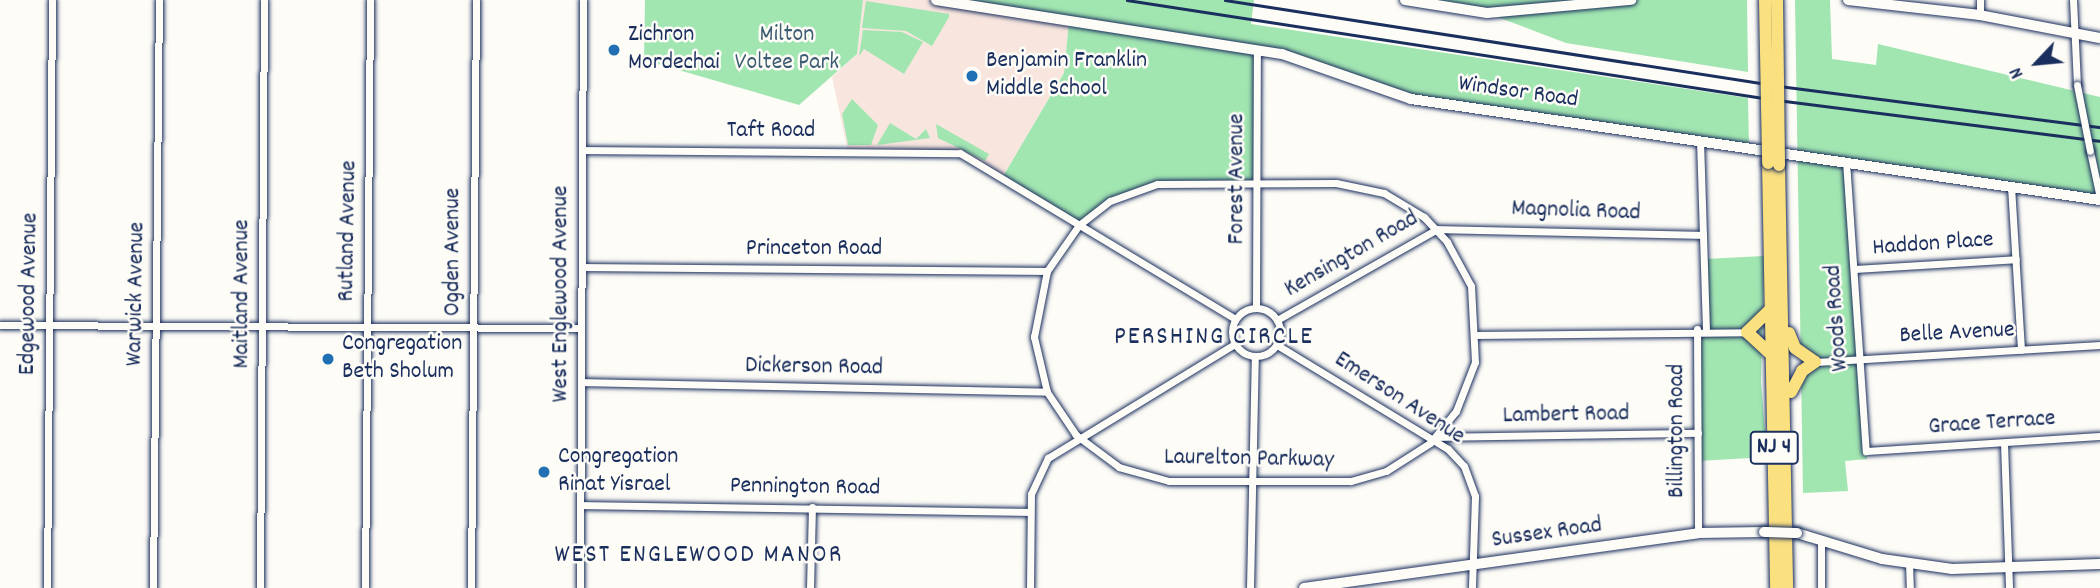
<!DOCTYPE html>
<html>
<head>
<meta charset="utf-8">
<style>
  body { margin:0 }
  #map { position:relative; width:2100px; height:588px; overflow:hidden; background:#fdfcf7; font-family:Dekko,sans-serif }
  div>[style] { position:absolute }
  .built>* { inset:0; background:#f8e6de }
  .green>* { inset:0; background:#a1e5b1 }
  .roads { filter:drop-shadow(0 0 2px #1b2f5e) drop-shadow(0 0 2px #1b2f5e) }
  .street>* { height:7px; margin:-3.5px; padding:0 3.5px; transform-origin:3.5px; border-radius:3.5px; background:#fdfcf7 }
  .street>.ring { margin:-3.5px; padding:0; box-sizing:content-box; background:none; border:7px solid #fdfcf7; border-radius:50% }
  .secondary>* { height:10px; margin:-5px; padding:0 5px; transform-origin:5px; border-radius:5px; background:#fdfcf7 }
  .highway>* { height:12px; margin:-6px; padding:0 6px; transform-origin:6px; border-radius:6px; background:#fbe080 }
  .rail>* { height:2.5px; margin:-1.25px; padding:0 1.25px; transform-origin:1.25px; border-radius:1.25px; background:#1b2f5e }
  .bridges { filter:drop-shadow(0 0 2px #1b2f5e) drop-shadow(0 0 2px #1b2f5e) }
  .street-bridge>* { height:7px; margin:-3.5px; padding:0 3.5px; transform-origin:3.5px; border-radius:3.5px; background:#fdfcf7 }
  .secondary-bridge>* { height:10px; margin:-5px; padding:0 5px; transform-origin:5px; border-radius:5px; background:#fdfcf7 }
  .highway-bridge>* { height:12px; margin:-6px; padding:0 6px; transform-origin:6px; border-radius:6px; background:#fbe080 }
  .dots>* { width:19px; height:19px; translate:-50% -50%; box-sizing:border-box; border:4px solid #fdfcf7; border-radius:50% }
  span { translate:-50% -50%; white-space:nowrap; text-align:center; line-height:1.15; -webkit-text-stroke:5px #fdfcf7; paint-order:stroke }
  .shield-label span { padding:2px 5px; background:#fdfcf7; border:2px solid; border-radius:5px; -webkit-text-stroke-width:0 }
  .shield-label { font-size:23px; color:#1b2f5e; font-weight:700 }
  .poi-label { font-size:24px; color:#1b2f5e }
  .left { translate:0 -50%; text-align:left }
  .park-label { font-size:24px; color:#3c5c73 }
  .street-label { font-size:24px; color:#1b2f5e }
  .neighbourhood-label { font-size:26px; color:#1b2f5e; letter-spacing:2px }
  .north { position:absolute; left:2002px; top:28px; width:70px; height:70px; -webkit-text-stroke:5px #fdfcf7; paint-order:stroke; rotate:244deg; font-size:19px; font-weight:700; line-height:28px; text-align:center; color:#1b2f5e }
  .north::after { content:''; display:block; margin:auto; width:24px; height:32px; background:#1b2f5e; clip-path:polygon(50% 0,100% 100%,50% 72%,0 100%) }
</style>
</head>
<body>
<div id="map">
  <div class="built">
    <i style="clip-path:polygon(863px 0,936px 0,1069px 22px,1064px 73px,1002px 178px,960px 153px,848px 152px,832px 77px,857px 54px)"></i>
  </div>
  <div class="green">
    <i style="clip-path:polygon(645px 0,863px 0,857px 54px,799px 105px,644px 60px)"></i>
    <i style="clip-path:polygon(936px 0,1254px 0,1251px 24px,1748px 98px,1749px 147px,1411px 99px,1257px 50px,1258px 182px,1175px 181px,1127px 193px,1079px 225px,1002px 178px,1064px 73px,1069px 22px)"></i>
    <i style="clip-path:polygon(1405px 0,1747px 0,1748px 72px,1566px 43px,1487px 13px)"></i>
    <i style="clip-path:polygon(1795px 0,1830px 0,1832px 59px,1876px 65px,1878px 44px,2100px 97px,2100px 200px,1846px 162px,1867px 459px,1845px 461px,1848px 491px,1803px 493px)"></i>
    <i style="clip-path:polygon(866px 1px,949px 14px,949px 17px,932px 46px,906px 31px,862px 28px)"></i>
    <i style="clip-path:polygon(863px 30px,902px 32px,923px 42px,904px 74px,864px 49px,859px 56px)"></i>
    <i style="clip-path:polygon(852px 99px,878px 125px,871px 145px,848px 145px,842px 114px)"></i>
    <i style="clip-path:polygon(890px 123px,916px 139px,926px 129px,930px 138px,877px 145px)"></i>
    <i style="clip-path:polygon(936px 124px,989px 154px,985px 161px,938px 138px)"></i>
    <i style="clip-path:polygon(1764px 256px,1761px 381px,1767px 457px,1698px 461px,1704px 259px)"></i>
  </div>
  <div class="roads">
    <div class="street">
      <i style="left:1980px;top:0;width:15px;rotate:90deg"></i>
      <i style="left:2073px;top:0;width:85px;rotate:87.3deg"></i>
      <i style="left:1700px;top:140px;width:189px;rotate:88.2deg"></i>
      <i style="left:582px;top:150px;width:378px;rotate:0.5deg"></i>
      <i style="left:960px;top:153px;width:321px;rotate:31.1deg"></i>
      <i style="left:2090px;top:151px;width:48px;rotate:78deg"></i>
      <i style="left:1846px;top:161px;width:291px;rotate:86.1deg"></i>
      <i style="left:1866px;top:451px;width:234px;rotate:-3.7deg"></i>
      <i style="left:1336px;top:183px;width:49px;rotate:11.8deg"></i>
      <i style="left:1384px;top:193px;width:47px;rotate:31deg"></i>
      <i style="left:1424px;top:217px;width:34px;rotate:47deg"></i>
      <i style="left:1447px;top:242px;width:50px;rotate:61.4deg"></i>
      <i style="left:1471px;top:286px;width:76px;rotate:87deg"></i>
      <i style="left:1475px;top:362px;width:53px;rotate:111.2deg"></i>
      <i style="left:1456px;top:411px;width:41px;rotate:129.1deg"></i>
      <i style="left:1430px;top:443px;width:52px;rotate:147.5deg"></i>
      <i style="left:1386px;top:471px;width:37px;rotate:164deg"></i>
      <i style="left:1350px;top:481px;width:181px;rotate:180deg"></i>
      <i style="left:1169px;top:481px;width:52px;rotate:-164.4deg"></i>
      <i style="left:1119px;top:467px;width:54px;rotate:-143.3deg"></i>
      <i style="left:1076px;top:435px;width:52px;rotate:-124deg"></i>
      <i style="left:1047px;top:392px;width:57px;rotate:-103.3deg"></i>
      <i style="left:1034px;top:337px;width:67px;rotate:-78.9deg"></i>
      <i style="left:1047px;top:271px;width:56px;rotate:-55.2deg"></i>
      <i style="left:1079px;top:225px;width:39px;rotate:-38deg"></i>
      <i style="left:1110px;top:201px;width:50px;rotate:-19.9deg"></i>
      <i style="left:1157px;top:184px;width:179px;rotate:-0.3deg"></i>
      <i style="left:2011px;top:186px;width:164px;rotate:86.5deg"></i>
      <i style="left:582px;top:267px;width:465px;rotate:0.5deg"></i>
      <i style="left:1854px;top:269px;width:162px;rotate:-3.5deg"></i>
      <i class="ring" style="left:1232px;top:308px;width:41px;height:41px"></i>
      <i style="left:1256px;top:308px;width:258px;rotate:-89.8deg"></i>
      <i style="left:1277px;top:320px;width:184px;rotate:-29.6deg"></i>
      <i style="left:1437px;top:229px;width:266px;rotate:1.3deg"></i>
      <i style="left:0;top:325px;width:581px;rotate:0.3deg"></i>
      <i style="left:1697px;top:329px;width:204px;rotate:89.7deg"></i>
      <i style="left:1478px;top:335px;width:269px;rotate:-0.6deg"></i>
      <i style="left:1277px;top:345px;width:200px;rotate:31.3deg"></i>
      <i style="left:1448px;top:449px;width:23px;rotate:47deg"></i>
      <i style="left:1464px;top:466px;width:32px;rotate:70deg"></i>
      <i style="left:1475px;top:496px;width:92px;rotate:91.9deg"></i>
      <i style="left:1815px;top:362px;width:286px;rotate:-3.4deg"></i>
      <i style="left:581px;top:382px;width:466px;rotate:1.2deg"></i>
      <i style="left:1436px;top:437px;width:262px;rotate:-0.9deg"></i>
      <i style="left:2004px;top:443px;width:145px;rotate:88deg"></i>
      <i style="left:580px;top:505px;width:450px;rotate:0.9deg"></i>
      <i style="left:1909px;top:563px;width:25px;rotate:88deg"></i>
      <i style="left:47px;top:588px;width:588px;rotate:-89.51deg"></i>
      <i style="left:153px;top:588px;width:588px;rotate:-89.42deg"></i>
      <i style="left:260px;top:588px;width:588px;rotate:-89.61deg"></i>
      <i style="left:365px;top:588px;width:588px;rotate:-89.51deg"></i>
      <i style="left:471px;top:588px;width:588px;rotate:-89.51deg"></i>
      <i style="left:580px;top:588px;width:588px;rotate:-89.71deg"></i>
      <i style="left:810px;top:588px;width:81px;rotate:-88.6deg"></i>
      <i style="left:1030px;top:588px;width:94px;rotate:-89.4deg"></i>
      <i style="left:1031px;top:494px;width:40px;rotate:-65deg"></i>
      <i style="left:1048px;top:458px;width:219px;rotate:-31.4deg"></i>
      <i style="left:1250px;top:588px;width:231px;rotate:-88.8deg"></i>
      <i style="left:1821px;top:588px;width:47px;rotate:-90deg"></i>
    </div>
    <div class="secondary">
      <i style="left:936px;top:0;width:350px;rotate:8.9deg"></i>
      <i style="left:1282px;top:54px;width:137px;rotate:19.2deg"></i>
      <i style="left:1411px;top:99px;width:696px;rotate:8.34deg"></i>
      <i style="left:1405px;top:0;width:83px;rotate:9deg"></i>
      <i style="left:1487px;top:13px;width:145px;rotate:-5.2deg"></i>
      <i style="left:1848px;top:0;width:133px;rotate:6.5deg"></i>
      <i style="left:1980px;top:15px;width:122px;rotate:10.9deg"></i>
      <i style="left:1797px;top:533px;width:89px;rotate:17deg"></i>
      <i style="left:1882px;top:559px;width:71px;rotate:8.1deg"></i>
      <i style="left:1952px;top:569px;width:148px;rotate:-1.9deg"></i>
      <i style="left:1304px;top:588px;width:398px;rotate:-7.9deg"></i>
      <i style="left:1698px;top:533px;width:66px;rotate:-0.9deg"></i>
    </div>
    <div class="highway">
      <i style="left:1768px;top:163px;width:425px;rotate:88.9deg"></i>
      <i style="left:1779px;top:165px;width:423px;rotate:88.9deg"></i>
      <i style="left:1747px;top:332px;width:34px;rotate:43deg"></i>
      <i style="left:1747px;top:332px;width:35px;rotate:-44deg"></i>
      <i style="left:1789px;top:333px;width:16px;rotate:68deg"></i>
      <i style="left:1795px;top:348px;width:24px;rotate:35deg"></i>
      <i style="left:1791px;top:392px;width:24px;rotate:-62deg"></i>
      <i style="left:1802px;top:371px;width:16px;rotate:-35deg"></i>
    </div>
  </div>
  <div class="rail">
    <i style="left:1127px;top:0;width:658px;rotate:8.75deg"></i>
    <i style="left:1777px;top:100px;width:326px;rotate:7.2deg"></i>
    <i style="left:1225px;top:0;width:561px;rotate:8.82deg"></i>
    <i style="left:1779px;top:86px;width:324px;rotate:7.3deg"></i>
  </div>
  <div class="bridges">
    <div class="street-bridge">
      <i style="left:2077px;top:85px;width:67px;rotate:78.9deg"></i>
    </div>
    <div class="secondary-bridge">
      <i style="left:1764px;top:532px;width:33px;rotate:2deg"></i>
    </div>
    <div class="highway-bridge">
      <i style="left:1765px;top:0;width:163px;rotate:88.9deg"></i>
      <i style="left:1777px;top:0;width:165px;rotate:89.3deg"></i>
    </div>
  </div>
  <div class="dots">
    <i style="left:614px;top:50px;background:#1f6fb2"></i>
    <i style="left:972px;top:76px;background:#1f6fb2"></i>
    <i style="left:328px;top:359px;background:#1f6fb2"></i>
    <i style="left:544px;top:472px;background:#1f6fb2"></i>
  </div>
  <div class="shield-label">
    <span style="left:1774px;top:448px">NJ 4</span>
  </div>
  <div class="poi-label">
    <span class="left" style="left:628px;top:50px">Zichron<br>Mordechai</span>
    <span class="left" style="left:986px;top:76px">Benjamin Franklin<br>Middle School</span>
    <span class="left" style="left:342px;top:359px">Congregation<br>Beth Sholum</span>
    <span class="left" style="left:558px;top:472px">Congregation<br>Rinat Yisrael</span>
  </div>
  <div class="park-label">
    <span style="left:787px;top:50px">Milton<br>Voltee Park</span>
  </div>
  <div class="street-label">
    <span style="left:1518px;top:93px;rotate:8deg">Windsor Road</span>
    <span style="left:771px;top:132px">Taft Road</span>
    <span style="left:1238px;top:179px;rotate:-90deg">Forest Avenue</span>
    <span style="left:1576px;top:212px;rotate:2deg">Magnolia Road</span>
    <span style="left:349px;top:231px;rotate:-89deg">Rutland Avenue</span>
    <span style="left:1933px;top:245px;rotate:-4deg">Haddon Place</span>
    <span style="left:814px;top:250px">Princeton Road</span>
    <span style="left:454px;top:252px;rotate:-90deg">Ogden Avenue</span>
    <span style="left:1352px;top:255px;rotate:-30deg">Kensington Road</span>
    <span style="left:30px;top:294px;rotate:-89deg">Edgewood Avenue</span>
    <span style="left:137px;top:294px;rotate:-89deg">Warwick Avenue</span>
    <span style="left:243px;top:294px;rotate:-90deg">Maitland Avenue</span>
    <span style="left:562px;top:294px;rotate:-90deg">West Englewood Avenue</span>
    <span style="left:1838px;top:318px;rotate:-94deg">Woods Road</span>
    <span style="left:1957px;top:334px;rotate:-3deg">Belle Avenue</span>
    <span style="left:814px;top:368px;rotate:1deg">Dickerson Road</span>
    <span style="left:1399px;top:399px;rotate:33deg">Emerson Avenue</span>
    <span style="left:1566px;top:416px;rotate:-1deg">Lambert Road</span>
    <span style="left:1992px;top:424px;rotate:-4deg">Grace Terrace</span>
    <span style="left:1678px;top:431px;rotate:-90deg">Billington Road</span>
    <span style="left:1249px;top:460px;rotate:1deg">Laurelton Parkway</span>
    <span style="left:805px;top:488px;rotate:1deg">Pennington Road</span>
    <span style="left:1547px;top:534px;rotate:-8deg">Sussex Road</span>
  </div>
  <div class="neighbourhood-label">
    <span style="left:1214px;top:338px">PERSHING CIRCLE</span>
    <span style="left:699px;top:556px">WEST ENGLEWOOD MANOR</span>
  </div>
  <div class="north">N</div>
</div>
</body>
</html>
